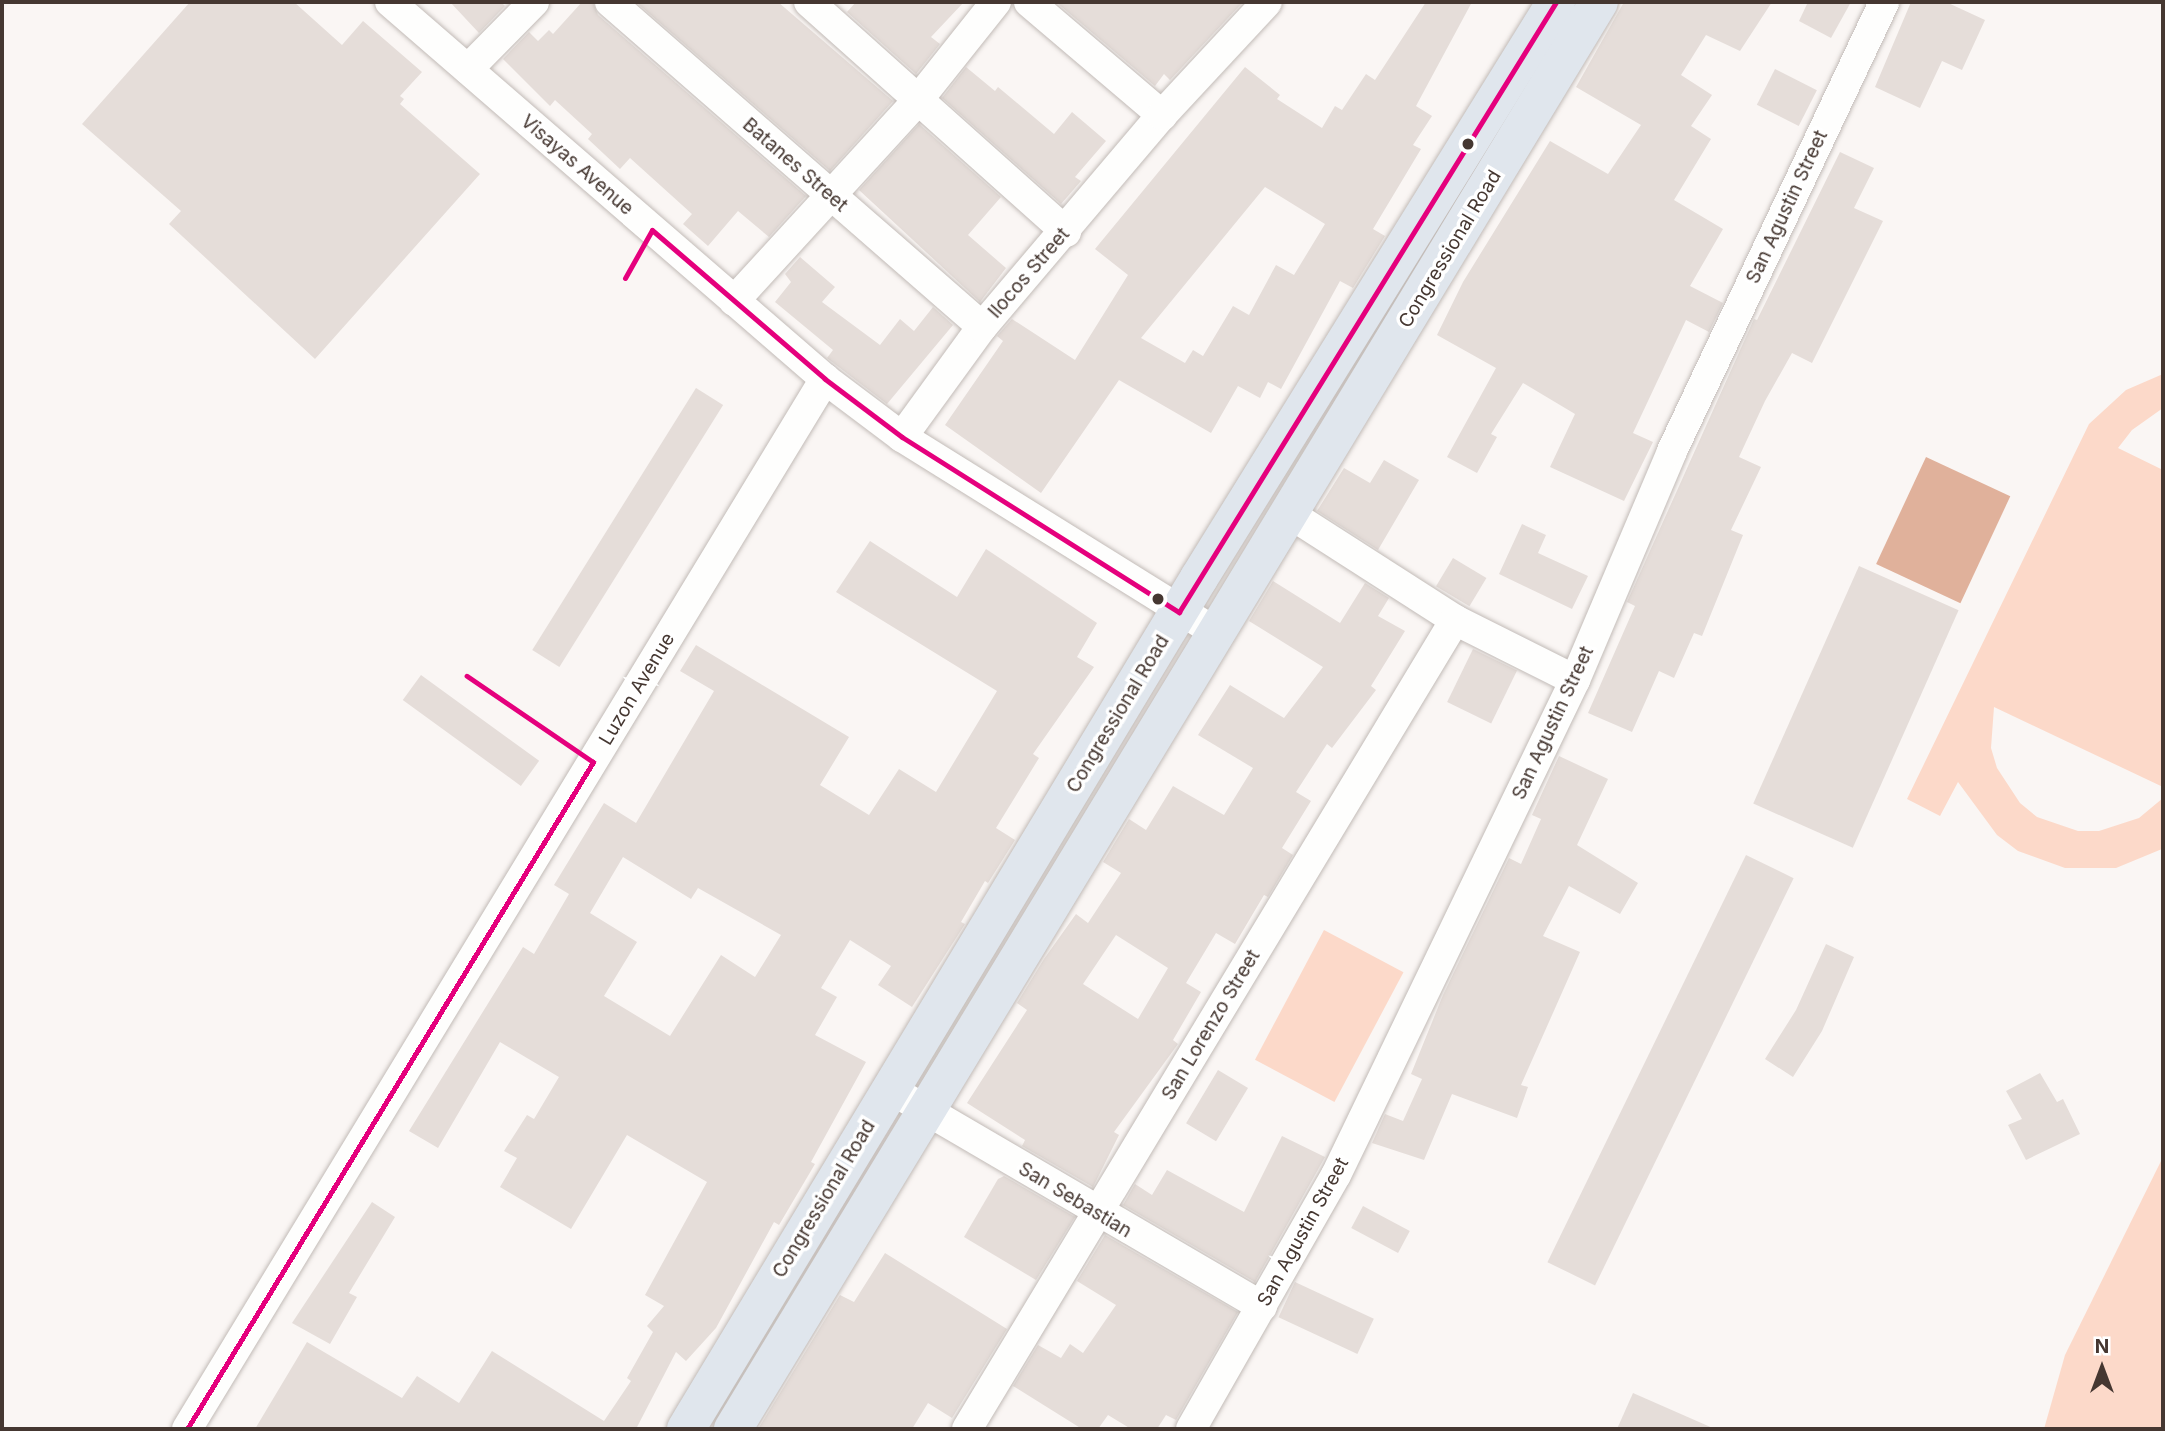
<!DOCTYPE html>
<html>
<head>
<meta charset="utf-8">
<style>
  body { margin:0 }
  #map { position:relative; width:2165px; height:1431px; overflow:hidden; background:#faf6f4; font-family:Inter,sans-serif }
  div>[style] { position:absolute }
  .green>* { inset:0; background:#fcd9c9; transform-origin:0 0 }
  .water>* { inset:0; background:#e0b19b; transform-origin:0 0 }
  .building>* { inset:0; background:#e5ddd9; transform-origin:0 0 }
  .roads { filter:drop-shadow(0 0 2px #c2bbb7) drop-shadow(0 0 2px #c2bbb7) }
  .minor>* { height:30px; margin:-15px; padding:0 15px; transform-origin:15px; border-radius:15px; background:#fefefd }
  .major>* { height:38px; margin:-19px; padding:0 19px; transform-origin:19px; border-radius:19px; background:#e0e6ed }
  .bus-1>* { height:5px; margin:-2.5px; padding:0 2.5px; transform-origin:2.5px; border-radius:2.5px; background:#e5007d }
  .dots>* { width:19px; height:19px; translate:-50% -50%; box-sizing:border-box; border:4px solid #fff; border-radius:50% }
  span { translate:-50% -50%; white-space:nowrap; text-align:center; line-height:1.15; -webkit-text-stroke:7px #fff; paint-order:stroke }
  .street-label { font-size:19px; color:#453731 }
  .frame { position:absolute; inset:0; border:4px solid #453731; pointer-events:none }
  .north { position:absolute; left:2067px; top:1333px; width:70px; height:70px; -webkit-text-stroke:5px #fff; paint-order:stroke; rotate:0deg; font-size:19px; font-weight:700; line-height:28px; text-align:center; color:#453731 }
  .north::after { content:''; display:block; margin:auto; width:24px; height:32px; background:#453731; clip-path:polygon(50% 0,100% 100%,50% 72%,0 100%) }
</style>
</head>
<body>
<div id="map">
  <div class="green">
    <i style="clip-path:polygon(2163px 374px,2163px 408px,2132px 430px,2118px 448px,2163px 470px,2163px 787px,1994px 707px,1991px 748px,1997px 768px,2020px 803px,2037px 817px,2078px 831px,2099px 831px,2139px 818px,2163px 798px,2162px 849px,2116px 868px,2065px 868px,2018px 851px,1997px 835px,1958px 782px,1940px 816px,1907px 799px,2089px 424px,2126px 390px)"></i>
    <i style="left:1324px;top:930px;width:90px;height:147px;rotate:28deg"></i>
    <i style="clip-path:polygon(2163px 1157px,2163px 1429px,2044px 1429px,2065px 1355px)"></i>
  </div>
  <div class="water">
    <i style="left:1926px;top:457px;width:93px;height:118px;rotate:25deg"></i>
  </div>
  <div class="building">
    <i style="clip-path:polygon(190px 2px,294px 2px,342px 45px,363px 21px,422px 72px,400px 96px,404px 99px,400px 104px,480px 174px,315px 359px,169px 224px,181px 211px,82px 124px)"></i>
    <i style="clip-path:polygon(450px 2px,501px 2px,505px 6px,479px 33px)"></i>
    <i style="clip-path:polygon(582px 2px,593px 2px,598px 15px,806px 196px,769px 237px,738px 211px,708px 246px,683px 224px,692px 214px,630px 158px,620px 169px,588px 139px,592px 134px,555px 100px,550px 106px,503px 59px,529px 32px,538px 41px,549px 30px,553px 34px)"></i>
    <i style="clip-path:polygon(636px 2px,778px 2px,893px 101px,830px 171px)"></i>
    <i style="clip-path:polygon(856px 2px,964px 2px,931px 37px,940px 44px,916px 74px,847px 12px)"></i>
    <i style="clip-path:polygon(1056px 2px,1243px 2px,1170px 80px,1164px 74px,1155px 86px)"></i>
    <i style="clip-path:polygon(evenodd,1426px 2px,1472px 2px,1416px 106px,1432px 116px,1413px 145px,1421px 149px,1373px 229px,1385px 236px,1353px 288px,1340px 281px,1281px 389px,1268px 382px,1260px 398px,1238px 386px,1211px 433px,1119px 380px,1041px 493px,945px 425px,1003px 341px,997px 336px,1012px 319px,1075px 360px,1128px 275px,1095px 249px,1245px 67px,1280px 95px,1277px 99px,1322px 128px,1335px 106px,1342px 110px,1366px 74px,1375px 80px,1426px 2px,1265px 187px,1325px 224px,1294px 275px,1276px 265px,1249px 315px,1233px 306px,1203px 356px,1193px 350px,1185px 363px,1141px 338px,1265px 187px)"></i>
    <i style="clip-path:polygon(1624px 2px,1772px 2px,1740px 51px,1706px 35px,1681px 75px,1712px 95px,1691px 126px,1711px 139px,1674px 200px,1723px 229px,1690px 286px,1723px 303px,1709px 332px,1686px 320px,1633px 433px,1653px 442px,1624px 501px,1550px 467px,1575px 414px,1523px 383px,1491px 434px,1497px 437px,1477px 473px,1447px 457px,1496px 368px,1437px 335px,1463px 282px,1550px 141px,1608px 174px,1641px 125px,1576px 87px)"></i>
    <i style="clip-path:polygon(1808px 2px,1851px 2px,1831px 38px,1799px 21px)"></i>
    <i style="clip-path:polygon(1911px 2px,1946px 2px,1985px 20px,1962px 70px,1942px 61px,1920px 108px,1875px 87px)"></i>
    <i style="clip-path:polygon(966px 67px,995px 91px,998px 87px,1054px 134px,1072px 112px,1106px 141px,1075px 177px,1081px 181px,1061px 204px,942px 98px)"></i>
    <i style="left:1775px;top:69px;width:47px;height:40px;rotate:27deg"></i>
    <i style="clip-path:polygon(919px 124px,1001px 197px,968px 235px,1006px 268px,980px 302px,859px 190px)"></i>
    <i style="clip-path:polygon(1840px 152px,1874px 168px,1854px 208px,1883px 221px,1812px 363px,1792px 353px,1765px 401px,1739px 457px,1761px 467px,1731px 530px,1743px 535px,1702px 636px,1694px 633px,1674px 678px,1659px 671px,1632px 732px,1588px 713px,1635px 606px,1627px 602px,1754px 319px,1757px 320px)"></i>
    <i style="clip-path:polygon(800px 257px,835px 287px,822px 302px,880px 345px,900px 319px,914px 331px,933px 307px,953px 325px,887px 404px,827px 358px,833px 350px,775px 302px,791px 282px,785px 274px)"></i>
    <i style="left:696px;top:388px;width:32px;height:309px;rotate:32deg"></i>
    <i style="clip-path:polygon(1384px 460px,1419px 480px,1378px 550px,1317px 511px,1344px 468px,1370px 483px)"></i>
    <i style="clip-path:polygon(1522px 524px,1546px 535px,1538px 553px,1588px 576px,1572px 609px,1499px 574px)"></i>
    <i style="clip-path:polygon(evenodd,870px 541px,957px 597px,986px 549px,1097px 623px,1077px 657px,1094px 667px,1033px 754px,1039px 758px,996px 828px,1015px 840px,988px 883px,985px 881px,961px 922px,965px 924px,912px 1007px,878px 985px,891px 966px,850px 940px,821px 988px,837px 997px,815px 1035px,866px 1062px,811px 1162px,815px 1164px,779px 1225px,774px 1222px,716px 1328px,686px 1361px,676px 1352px,636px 1429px,255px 1429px,307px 1342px,402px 1398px,417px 1376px,459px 1403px,492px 1351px,604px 1421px,631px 1381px,627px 1378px,653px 1332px,647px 1326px,664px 1306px,645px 1295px,707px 1182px,627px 1135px,571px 1229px,500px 1187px,517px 1158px,504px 1151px,527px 1115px,534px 1119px,559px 1077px,500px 1042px,438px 1148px,409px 1131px,523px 947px,534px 954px,569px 894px,554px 885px,604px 803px,636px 823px,714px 691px,680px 671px,696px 645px,849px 737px,820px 785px,869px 815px,899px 769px,936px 792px,997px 691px,836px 592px,870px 541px,623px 857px,691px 899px,698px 888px,781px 935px,755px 977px,721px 955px,670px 1036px,604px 996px,637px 942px,590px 913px,623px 857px)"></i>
    <i style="left:1453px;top:558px;width:39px;height:33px;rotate:31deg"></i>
    <i style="left:1859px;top:566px;width:109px;height:260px;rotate:24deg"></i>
    <i style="clip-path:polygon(evenodd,1273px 581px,1340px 623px,1365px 583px,1389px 598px,1378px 616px,1405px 631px,1371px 686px,1376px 690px,1332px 748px,1327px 744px,1296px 792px,1311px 801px,1282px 848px,1293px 855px,1268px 897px,1264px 895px,1235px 944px,1216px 933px,1186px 983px,1201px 992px,1173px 1040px,1178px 1044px,1114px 1132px,1119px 1135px,1093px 1187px,1022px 1146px,1025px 1140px,967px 1103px,1027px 1010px,1017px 1003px,1044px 959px,1076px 914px,1088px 923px,1121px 873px,1103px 862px,1129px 819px,1146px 830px,1173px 786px,1224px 815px,1253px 768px,1198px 735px,1230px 685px,1284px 718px,1323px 667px,1249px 621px,1273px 581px,1116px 935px,1168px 968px,1138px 1019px,1083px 984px,1116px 935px)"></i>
    <i style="left:1473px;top:649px;width:49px;height:59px;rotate:26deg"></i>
    <i style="left:421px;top:675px;width:146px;height:31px;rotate:36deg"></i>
    <i style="clip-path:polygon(1559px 756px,1608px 779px,1577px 845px,1638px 883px,1620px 914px,1569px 886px,1543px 936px,1580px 952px,1521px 1085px,1528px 1087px,1517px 1118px,1452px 1094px,1424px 1160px,1372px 1143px,1385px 1114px,1403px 1121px,1422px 1079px,1411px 1074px,1443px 995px,1509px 858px,1521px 864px,1541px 819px,1532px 815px)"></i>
    <i style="left:1746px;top:855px;width:53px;height:453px;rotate:26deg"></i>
    <i style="clip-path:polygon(1826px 944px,1854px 957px,1822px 1031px,1793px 1077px,1765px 1059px,1796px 1010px)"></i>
    <i style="left:1218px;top:1070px;width:35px;height:62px;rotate:31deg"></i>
    <i style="clip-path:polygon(2040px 1073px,2057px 1102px,2063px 1099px,2080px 1134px,2026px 1160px,2008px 1125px,2022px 1119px,2006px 1091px)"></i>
    <i style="clip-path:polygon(1282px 1136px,1325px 1157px,1255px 1282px,1123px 1205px,1135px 1184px,1152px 1195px,1167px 1170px,1244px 1212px)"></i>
    <i style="clip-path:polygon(1004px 1176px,1075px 1217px,1036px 1280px,964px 1237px,998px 1179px)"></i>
    <i style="clip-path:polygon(372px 1202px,395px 1217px,349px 1293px,357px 1297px,330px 1344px,292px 1323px)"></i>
    <i style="left:1363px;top:1206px;width:53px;height:25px;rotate:28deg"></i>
    <i style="clip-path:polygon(1105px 1235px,1238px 1312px,1176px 1420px,1166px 1415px,1157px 1429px,1131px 1429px,1108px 1415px,1098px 1429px,1082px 1429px,1013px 1386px,1038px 1345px,1061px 1358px,1070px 1344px,1083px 1353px,1116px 1305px,1077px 1281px)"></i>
    <i style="clip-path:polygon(885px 1253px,1007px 1329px,952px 1418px,928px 1403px,912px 1429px,758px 1429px,840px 1295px,854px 1302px)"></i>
    <i style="left:1295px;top:1282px;width:87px;height:39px;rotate:25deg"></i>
    <i style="clip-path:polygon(1633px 1393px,1715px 1429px,1617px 1429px)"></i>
  </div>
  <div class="roads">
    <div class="minor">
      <i style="left:390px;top:2px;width:576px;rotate:40.91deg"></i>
      <i style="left:825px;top:379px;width:96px;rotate:37deg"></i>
      <i style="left:902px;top:437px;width:371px;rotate:31.9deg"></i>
      <i style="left:610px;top:2px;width:494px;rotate:41.1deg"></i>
      <i style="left:809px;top:2px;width:345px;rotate:41.8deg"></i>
      <i style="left:1029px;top:2px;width:175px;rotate:40.4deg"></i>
      <i style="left:468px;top:69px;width:94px;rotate:-45.4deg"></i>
      <i style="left:734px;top:301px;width:273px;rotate:-47.5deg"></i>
      <i style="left:918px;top:100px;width:125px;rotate:-51.5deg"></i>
      <i style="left:902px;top:437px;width:136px;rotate:-54deg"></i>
      <i style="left:982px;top:327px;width:278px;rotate:-49.7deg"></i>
      <i style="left:1162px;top:115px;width:154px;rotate:-47.1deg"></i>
      <i style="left:1290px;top:514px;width:196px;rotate:32.7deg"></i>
      <i style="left:1455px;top:620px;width:134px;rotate:26.6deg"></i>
      <i style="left:890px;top:1089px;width:431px;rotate:30.3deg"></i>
      <i style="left:187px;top:1429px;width:1229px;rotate:-58.72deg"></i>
      <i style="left:967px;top:1429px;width:945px;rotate:-58.9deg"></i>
      <i style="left:1191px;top:1429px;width:292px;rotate:-60.3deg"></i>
      <i style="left:1336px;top:1175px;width:550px;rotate:-64.23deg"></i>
      <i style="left:1575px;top:680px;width:249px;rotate:-67deg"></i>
      <i style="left:1672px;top:451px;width:497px;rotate:-64.7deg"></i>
    </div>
    <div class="major">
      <i style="left:686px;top:1429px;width:994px;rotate:-58.92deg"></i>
      <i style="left:1199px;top:578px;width:678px;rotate:-58.21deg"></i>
      <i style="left:733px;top:1429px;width:1669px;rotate:-58.75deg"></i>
    </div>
  </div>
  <div class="bus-1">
    <i style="left:625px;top:278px;width:55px;rotate:-60.6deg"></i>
    <i style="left:652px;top:230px;width:228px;rotate:40.7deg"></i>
    <i style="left:825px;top:379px;width:96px;rotate:37deg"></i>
    <i style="left:902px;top:437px;width:328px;rotate:32.3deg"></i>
    <i style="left:1179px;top:612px;width:717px;rotate:-58.28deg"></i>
    <i style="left:187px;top:1429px;width:781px;rotate:-58.67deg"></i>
    <i style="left:593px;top:762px;width:153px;rotate:-145.7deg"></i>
  </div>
  <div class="dots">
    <i style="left:1468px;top:144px;background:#453731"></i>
    <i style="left:1158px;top:599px;background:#453731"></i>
  </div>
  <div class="street-label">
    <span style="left:577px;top:165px;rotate:41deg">Visayas Avenue</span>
    <span style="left:795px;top:165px;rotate:41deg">Batanes Street</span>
    <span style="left:1787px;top:207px;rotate:-65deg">San Agustin Street</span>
    <span style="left:1450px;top:249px;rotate:-59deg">Congressional Road</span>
    <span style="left:1029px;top:273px;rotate:-49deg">Ilocos Street</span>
    <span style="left:637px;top:689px;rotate:-59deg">Luzon Avenue</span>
    <span style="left:1118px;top:714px;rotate:-59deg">Congressional Road</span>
    <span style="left:1553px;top:723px;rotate:-65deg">San Agustin Street</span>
    <span style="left:1211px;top:1025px;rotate:-59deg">San Lorenzo Street</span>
    <span style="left:824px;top:1199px;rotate:-59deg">Congressional Road</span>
    <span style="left:1075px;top:1200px;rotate:31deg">San Sebastian</span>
    <span style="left:1303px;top:1232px;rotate:-61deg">San Agustin Street</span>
  </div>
  <div class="frame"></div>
  <div class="north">N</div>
</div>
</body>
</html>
